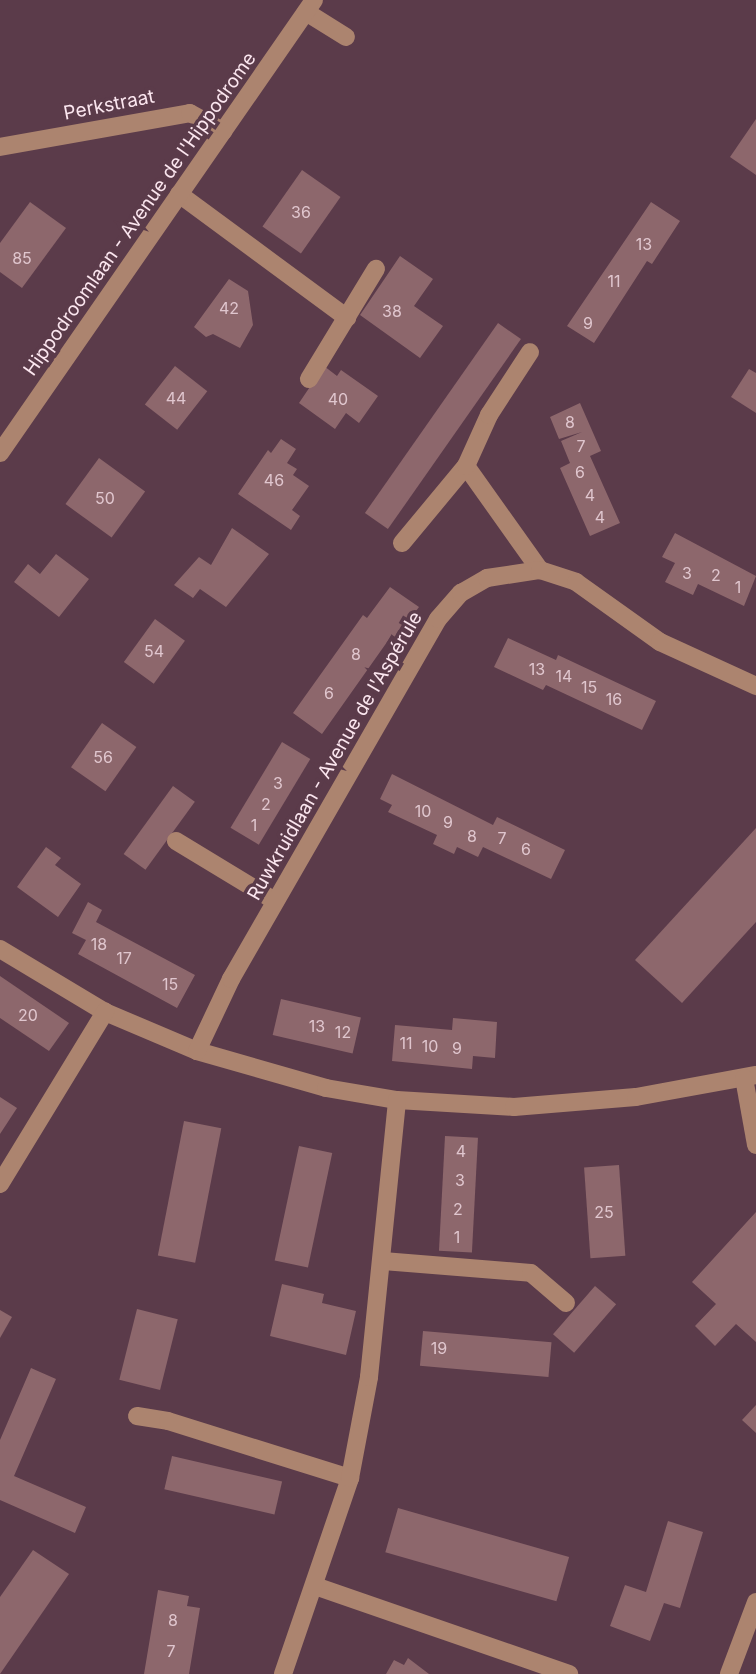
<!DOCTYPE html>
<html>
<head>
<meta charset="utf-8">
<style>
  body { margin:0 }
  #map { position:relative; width:756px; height:1674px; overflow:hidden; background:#5b3b4a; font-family:Inter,sans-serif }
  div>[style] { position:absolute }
  .building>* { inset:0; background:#8d676c; transform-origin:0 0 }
  .minor>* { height:18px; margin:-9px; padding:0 9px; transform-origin:9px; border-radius:9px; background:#ac846f }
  span { translate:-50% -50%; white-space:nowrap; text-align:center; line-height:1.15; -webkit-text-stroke:7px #5b3b4a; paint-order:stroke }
  .number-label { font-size:16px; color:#e0c6ce }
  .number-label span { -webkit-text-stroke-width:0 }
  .street-label { font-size:19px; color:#fbe6ef }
</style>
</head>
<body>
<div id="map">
  <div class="building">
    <i style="clip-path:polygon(756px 119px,756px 175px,730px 157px)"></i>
    <i style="left:302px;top:170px;width:47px;height:69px;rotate:35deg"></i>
    <i style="clip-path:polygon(30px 202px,66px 228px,22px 288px,0 272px,0 243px)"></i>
    <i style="clip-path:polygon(651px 202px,680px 221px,652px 264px,647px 261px,594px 343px,567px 326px)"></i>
    <i style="clip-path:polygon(400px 256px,433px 279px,414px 306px,443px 326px,420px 358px,360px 315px)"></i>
    <i style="clip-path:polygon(229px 279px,248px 291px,253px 325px,240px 348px,213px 334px,206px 337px,194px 327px)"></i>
    <i style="left:498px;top:323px;width:28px;height:232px;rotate:35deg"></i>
    <i style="left:175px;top:366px;width:41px;height:49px;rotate:38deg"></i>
    <i style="clip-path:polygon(324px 366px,337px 376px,341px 370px,378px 396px,359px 423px,346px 413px,335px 429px,299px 403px)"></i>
    <i style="clip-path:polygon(749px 369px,756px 373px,756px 413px,731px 397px)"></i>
    <i style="clip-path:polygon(580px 403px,601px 451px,590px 456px,620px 523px,590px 536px,560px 468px,570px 463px,561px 441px,582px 432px,559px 439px,550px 417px)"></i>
    <i style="clip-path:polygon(281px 439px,296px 449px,287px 463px,297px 469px,293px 475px,309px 486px,292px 510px,300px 516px,291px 530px,238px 494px,268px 450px,271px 453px)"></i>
    <i style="left:99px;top:458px;width:57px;height:57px;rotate:36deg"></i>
    <i style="clip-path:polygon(232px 528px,269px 554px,226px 607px,200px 589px,193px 598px,174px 585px,199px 557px,211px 565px)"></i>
    <i style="clip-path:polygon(675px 533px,756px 576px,744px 606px,698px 584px,693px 595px,665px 582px,675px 563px,662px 557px)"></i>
    <i style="clip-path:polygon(56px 554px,89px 579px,59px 617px,14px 582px,28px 564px,40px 574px)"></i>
    <i style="clip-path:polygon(390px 587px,419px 607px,413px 615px,417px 618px,408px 632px,403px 629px,397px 638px,392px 635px,322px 734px,293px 713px,363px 615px,367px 618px)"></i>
    <i style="left:155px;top:619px;width:37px;height:53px;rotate:36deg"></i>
    <i style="clip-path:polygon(508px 638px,556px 660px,558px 655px,656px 701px,642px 730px,546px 685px,543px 690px,494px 667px)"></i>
    <i style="left:102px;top:723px;width:42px;height:54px;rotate:35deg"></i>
    <i style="left:282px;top:742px;width:33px;height:100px;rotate:31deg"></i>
    <i style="clip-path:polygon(392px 774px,493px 825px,497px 817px,565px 850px,551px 879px,483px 847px,478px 857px,457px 847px,454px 854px,433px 844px,437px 835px,388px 812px,392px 805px,380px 799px)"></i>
    <i style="left:173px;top:786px;width:27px;height:84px;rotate:36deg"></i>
    <i style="clip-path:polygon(756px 828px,756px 922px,682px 1003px,635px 960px)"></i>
    <i style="clip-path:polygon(46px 847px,61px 858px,55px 865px,81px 884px,58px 917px,17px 887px)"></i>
    <i style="clip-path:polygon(88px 902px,102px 910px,96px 922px,195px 975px,177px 1008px,78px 954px,86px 940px,72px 933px)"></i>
    <i style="clip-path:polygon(0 976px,69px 1023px,49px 1051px,0 1018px)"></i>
    <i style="left:281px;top:999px;width:82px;height:37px;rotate:13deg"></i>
    <i style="clip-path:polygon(453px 1018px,497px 1022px,495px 1058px,473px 1056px,472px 1069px,392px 1061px,395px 1025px,452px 1030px)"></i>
    <i style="clip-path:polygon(0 1097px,17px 1108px,0 1134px)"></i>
    <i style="left:184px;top:1121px;width:38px;height:137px;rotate:11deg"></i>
    <i style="left:445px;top:1136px;width:33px;height:115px;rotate:3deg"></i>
    <i style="left:299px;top:1146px;width:34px;height:117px;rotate:12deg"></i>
    <i style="left:619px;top:1165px;width:91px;height:35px;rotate:86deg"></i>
    <i style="clip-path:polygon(756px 1212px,756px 1342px,736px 1324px,715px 1346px,695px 1326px,716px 1304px,692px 1282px)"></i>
    <i style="clip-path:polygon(282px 1284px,324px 1294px,322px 1303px,356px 1311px,346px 1355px,270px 1336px)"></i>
    <i style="left:595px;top:1286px;width:28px;height:64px;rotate:41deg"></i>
    <i style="left:137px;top:1309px;width:42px;height:73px;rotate:14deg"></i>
    <i style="clip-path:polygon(0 1310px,12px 1317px,0 1338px)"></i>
    <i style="left:423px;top:1331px;width:129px;height:35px;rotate:5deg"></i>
    <i style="clip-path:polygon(31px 1368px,56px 1379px,14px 1476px,86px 1507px,75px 1533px,0 1500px,0 1440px)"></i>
    <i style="clip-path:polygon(756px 1405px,756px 1433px,742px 1420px)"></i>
    <i style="left:172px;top:1456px;width:113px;height:34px;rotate:13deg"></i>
    <i style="left:398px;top:1508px;width:178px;height:46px;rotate:16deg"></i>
    <i style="clip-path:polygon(668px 1521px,703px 1532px,680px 1608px,664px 1603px,650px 1641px,610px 1626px,625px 1585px,646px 1592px)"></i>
    <i style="clip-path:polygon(33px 1550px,69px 1574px,0 1674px,0 1597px)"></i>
    <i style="clip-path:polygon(158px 1590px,189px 1596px,187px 1606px,200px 1608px,189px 1674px,144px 1674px)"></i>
    <i style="clip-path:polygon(408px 1658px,429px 1674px,386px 1674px,394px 1660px,404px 1665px)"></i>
  </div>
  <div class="minor">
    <i style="left:306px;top:12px;width:47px;rotate:32deg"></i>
    <i style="left:0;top:147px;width:193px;rotate:-10.1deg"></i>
    <i style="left:190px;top:113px;width:38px;rotate:29deg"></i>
    <i style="left:179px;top:194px;width:209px;rotate:36.4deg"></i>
    <i style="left:309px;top:379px;width:129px;rotate:-58.7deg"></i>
    <i style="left:0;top:453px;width:551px;rotate:-55.27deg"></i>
    <i style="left:466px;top:466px;width:128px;rotate:54.6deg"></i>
    <i style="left:402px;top:543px;width:100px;rotate:-50.3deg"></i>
    <i style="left:466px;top:466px;width:56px;rotate:-65.7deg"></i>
    <i style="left:489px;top:415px;width:75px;rotate:-56.9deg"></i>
    <i style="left:176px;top:841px;width:116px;rotate:31.2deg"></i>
    <i style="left:0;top:949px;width:122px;rotate:31deg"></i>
    <i style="left:105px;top:1012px;width:100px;rotate:23deg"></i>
    <i style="left:197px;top:1051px;width:134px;rotate:16deg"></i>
    <i style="left:326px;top:1088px;width:72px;rotate:9.6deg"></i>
    <i style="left:397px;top:1100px;width:117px;rotate:3.4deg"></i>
    <i style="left:514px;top:1107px;width:122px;rotate:-4.7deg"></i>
    <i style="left:636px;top:1097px;width:122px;rotate:-10.4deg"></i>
    <i style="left:197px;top:1051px;width:80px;rotate:-64.7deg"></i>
    <i style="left:231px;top:979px;width:415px;rotate:-60.1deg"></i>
    <i style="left:438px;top:619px;width:35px;rotate:-49deg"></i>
    <i style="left:461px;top:593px;width:30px;rotate:-30deg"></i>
    <i style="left:487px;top:578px;width:54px;rotate:-8.6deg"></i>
    <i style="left:540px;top:570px;width:38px;rotate:18deg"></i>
    <i style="left:576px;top:582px;width:103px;rotate:35.5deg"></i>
    <i style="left:660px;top:642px;width:106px;rotate:24.6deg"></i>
    <i style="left:744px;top:1078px;width:68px;rotate:79.8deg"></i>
    <i style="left:0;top:1184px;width:202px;rotate:-58.6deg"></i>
    <i style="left:383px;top:1261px;width:148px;rotate:4.6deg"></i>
    <i style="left:531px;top:1273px;width:46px;rotate:40.6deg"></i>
    <i style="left:137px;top:1416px;width:31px;rotate:9deg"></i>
    <i style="left:168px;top:1421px;width:191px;rotate:17.4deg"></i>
    <i style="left:315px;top:1586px;width:269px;rotate:19.1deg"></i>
    <i style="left:283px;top:1674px;width:207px;rotate:-71.1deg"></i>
    <i style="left:350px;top:1478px;width:103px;rotate:-79.3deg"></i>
    <i style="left:369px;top:1377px;width:278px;rotate:-84.2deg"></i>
    <i style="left:729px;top:1674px;width:77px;rotate:-69.4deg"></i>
  </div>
  <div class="number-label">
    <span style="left:301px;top:212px">36</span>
    <span style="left:644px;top:244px">13</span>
    <span style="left:22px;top:258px">85</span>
    <span style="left:614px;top:281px">11</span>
    <span style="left:229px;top:308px">42</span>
    <span style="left:392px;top:311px">38</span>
    <span style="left:588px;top:323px">9</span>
    <span style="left:176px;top:398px">44</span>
    <span style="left:338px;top:399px">40</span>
    <span style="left:570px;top:422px">8</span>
    <span style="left:581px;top:446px">7</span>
    <span style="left:580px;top:472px">6</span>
    <span style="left:274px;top:480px">46</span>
    <span style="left:590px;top:495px">4</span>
    <span style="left:105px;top:498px">50</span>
    <span style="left:600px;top:517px">4</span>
    <span style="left:687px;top:573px">3</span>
    <span style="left:716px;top:575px">2</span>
    <span style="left:738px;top:587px">1</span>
    <span style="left:154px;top:651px">54</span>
    <span style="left:356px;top:654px">8</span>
    <span style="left:537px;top:669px">13</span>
    <span style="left:564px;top:676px">14</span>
    <span style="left:589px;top:687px">15</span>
    <span style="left:329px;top:693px">6</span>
    <span style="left:614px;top:699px">16</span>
    <span style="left:103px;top:757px">56</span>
    <span style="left:278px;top:783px">3</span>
    <span style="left:266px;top:804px">2</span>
    <span style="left:423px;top:811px">10</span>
    <span style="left:448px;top:822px">9</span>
    <span style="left:254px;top:825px">1</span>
    <span style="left:472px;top:836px">8</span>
    <span style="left:502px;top:838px">7</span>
    <span style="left:526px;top:849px">6</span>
    <span style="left:99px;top:944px">18</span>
    <span style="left:124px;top:958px">17</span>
    <span style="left:170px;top:984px">15</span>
    <span style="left:28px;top:1015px">20</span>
    <span style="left:317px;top:1026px">13</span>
    <span style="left:343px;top:1032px">12</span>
    <span style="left:406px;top:1043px">11</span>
    <span style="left:430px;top:1046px">10</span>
    <span style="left:457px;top:1048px">9</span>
    <span style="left:461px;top:1151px">4</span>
    <span style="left:460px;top:1180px">3</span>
    <span style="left:458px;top:1209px">2</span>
    <span style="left:604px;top:1212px">25</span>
    <span style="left:457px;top:1237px">1</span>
    <span style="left:439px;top:1348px">19</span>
    <span style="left:173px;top:1620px">8</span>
    <span style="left:171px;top:1651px">7</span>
  </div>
  <div class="street-label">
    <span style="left:109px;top:105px;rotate:-11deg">Perkstraat</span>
    <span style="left:140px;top:214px;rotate:-55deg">Hippodroomlaan - Avenue de l'Hippodrome</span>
    <span style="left:335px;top:756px;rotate:-60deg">Ruwkruidlaan - Avenue de l'Aspérule</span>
  </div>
</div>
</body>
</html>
